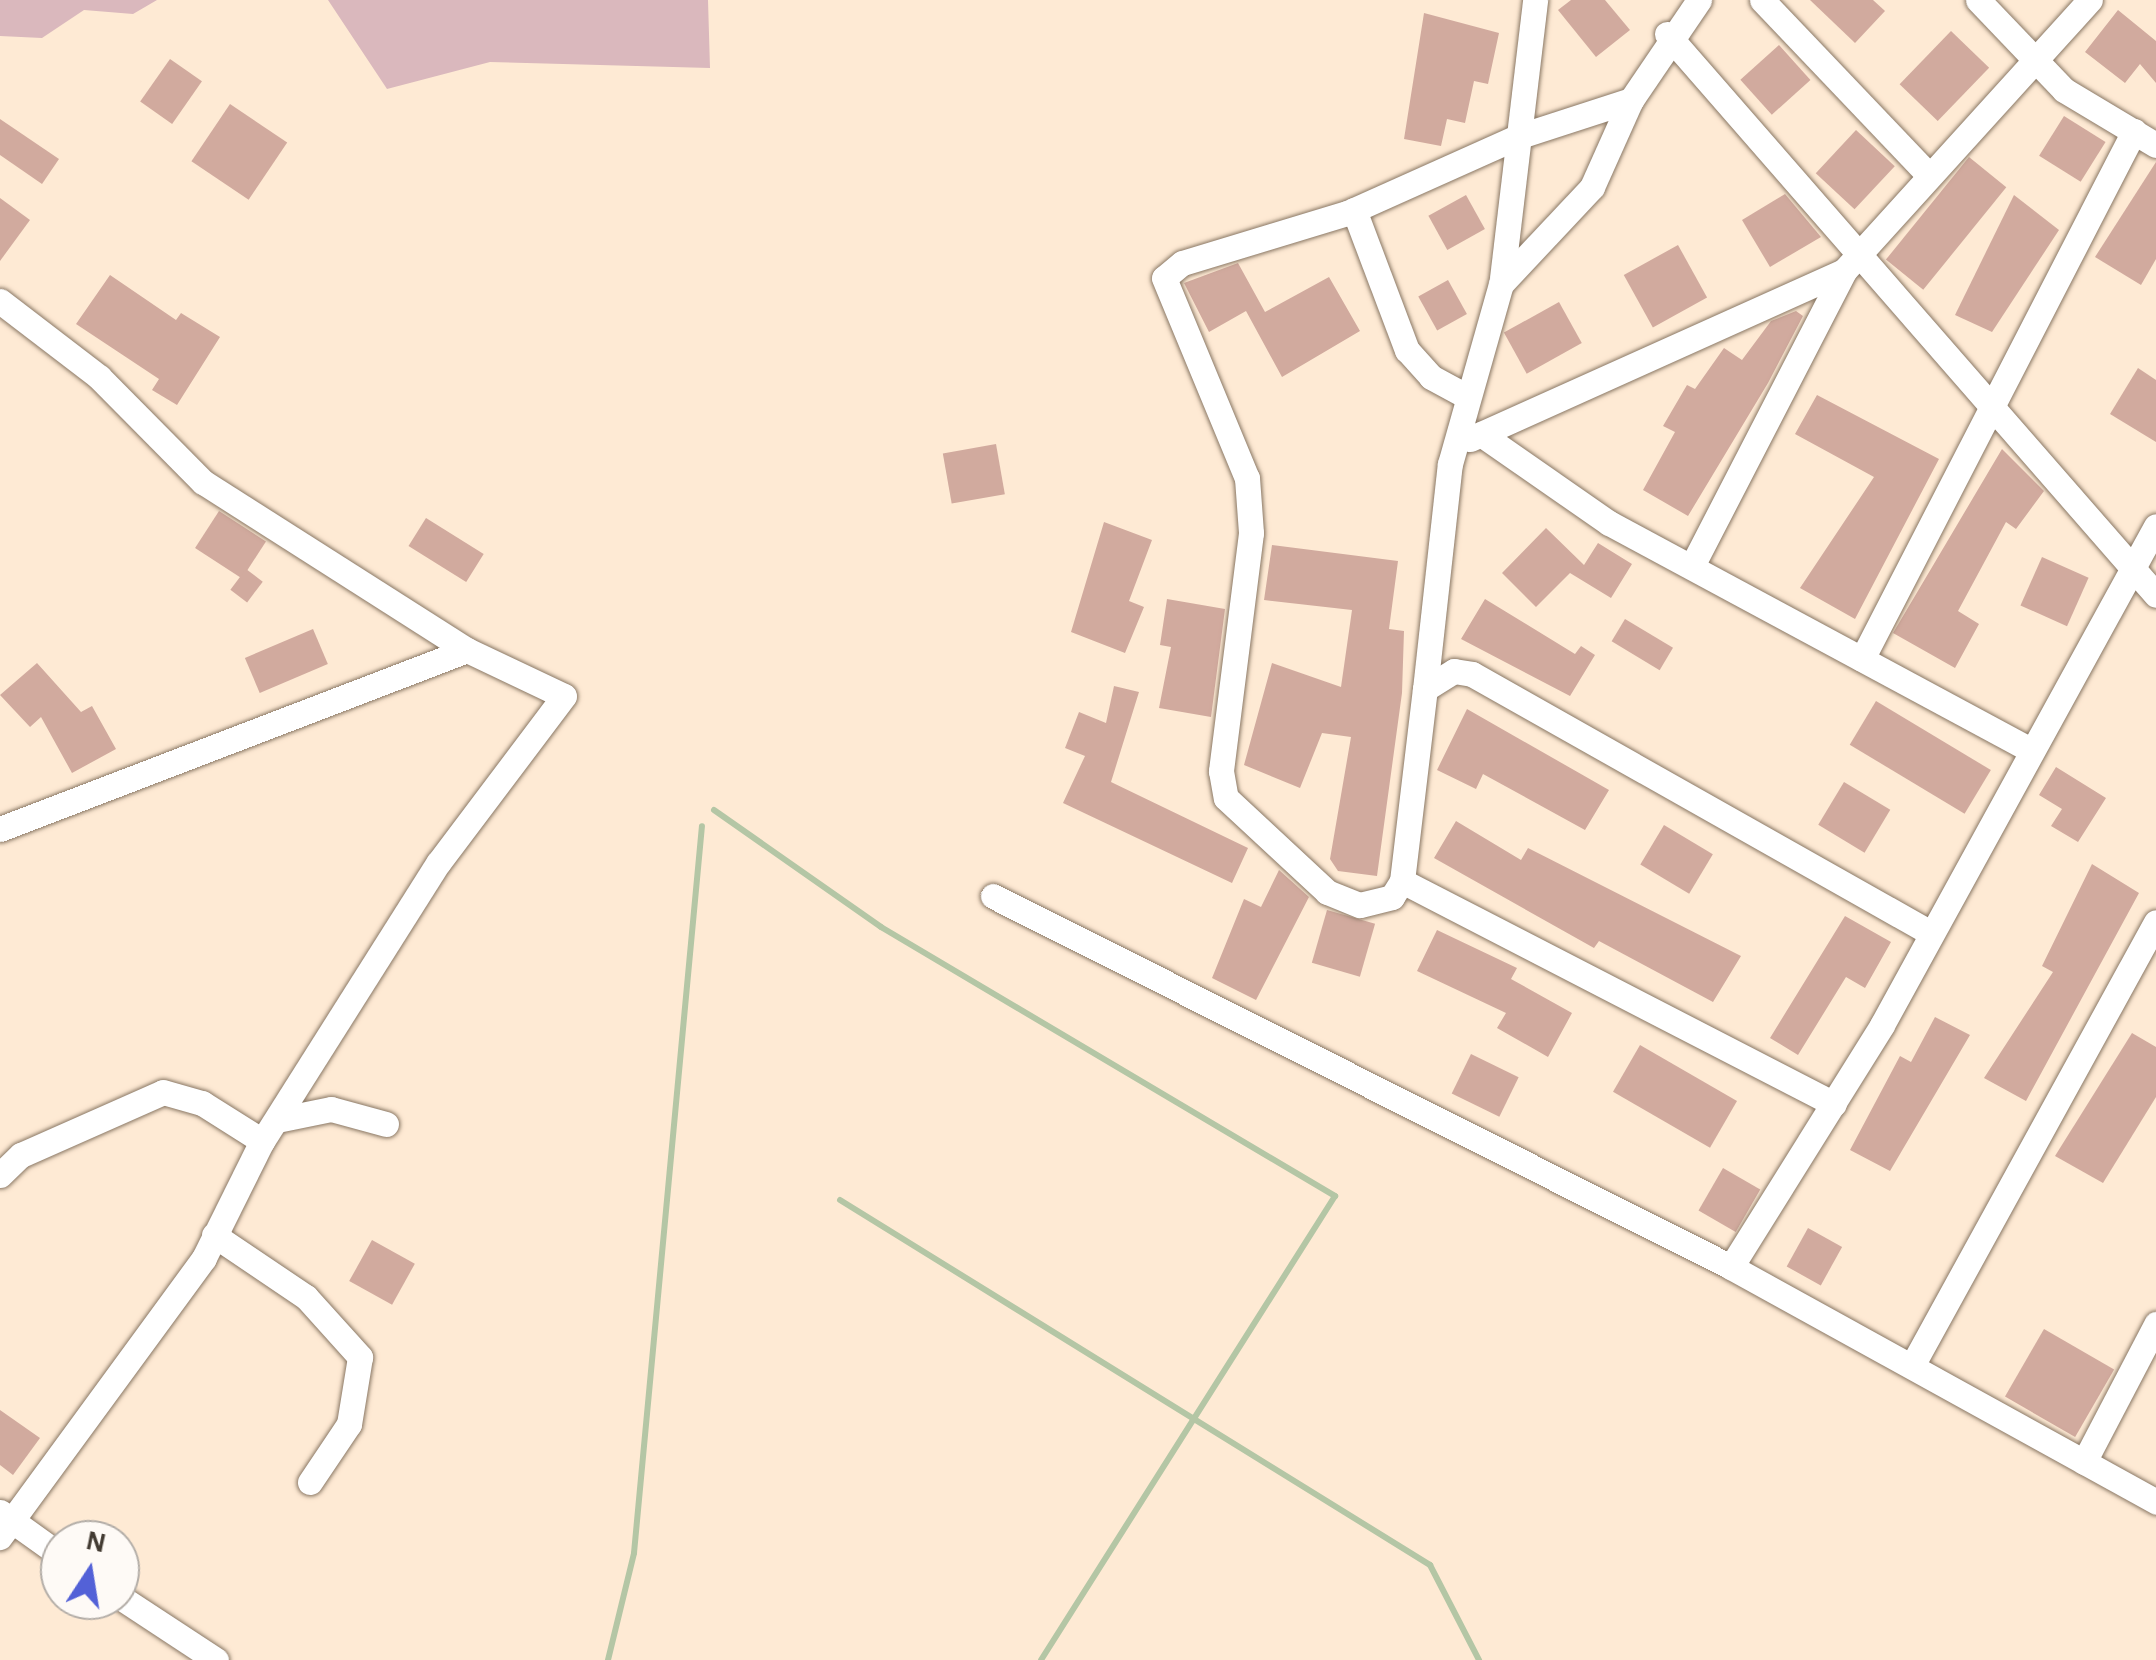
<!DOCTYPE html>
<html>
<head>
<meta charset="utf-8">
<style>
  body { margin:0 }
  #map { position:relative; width:2156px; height:1660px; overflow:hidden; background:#feead4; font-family:"Alegreya Sans",sans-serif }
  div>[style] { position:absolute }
  .green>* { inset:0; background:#dab8bd }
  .stream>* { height:6px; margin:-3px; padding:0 3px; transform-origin:3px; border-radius:3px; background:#b4c6a5 }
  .building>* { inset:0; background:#d1aa9e; transform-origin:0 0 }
  .roads { filter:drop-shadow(0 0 2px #897764) drop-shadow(0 0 2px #897764) }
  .street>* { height:25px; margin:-12.5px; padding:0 12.5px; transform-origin:12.5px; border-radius:12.5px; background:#fff }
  span { translate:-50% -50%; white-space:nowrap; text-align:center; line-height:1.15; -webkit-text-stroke:8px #fefaf6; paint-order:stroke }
  .north { position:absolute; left:40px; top:1520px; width:100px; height:100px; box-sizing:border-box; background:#fefaf6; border:2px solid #b3ada7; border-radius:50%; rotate:12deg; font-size:28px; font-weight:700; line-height:40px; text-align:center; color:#423a31 }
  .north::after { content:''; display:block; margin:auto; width:35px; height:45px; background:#5361d7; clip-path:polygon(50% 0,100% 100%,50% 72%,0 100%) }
</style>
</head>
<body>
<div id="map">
  <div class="green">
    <i style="clip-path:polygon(0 0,157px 0,133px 14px,84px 10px,42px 38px,0 36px)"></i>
    <i style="clip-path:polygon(328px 0,708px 0,710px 68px,490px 62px,387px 89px)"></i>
  </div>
  <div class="stream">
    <i style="left:714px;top:810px;width:204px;rotate:35deg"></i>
    <i style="left:881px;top:927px;width:528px;rotate:30.65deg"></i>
    <i style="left:1335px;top:1196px;width:549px;rotate:122.36deg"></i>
    <i style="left:840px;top:1200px;width:694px;rotate:31.74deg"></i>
    <i style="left:1430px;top:1565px;width:107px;rotate:62.7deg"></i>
    <i style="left:608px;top:1660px;width:110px;rotate:-76.3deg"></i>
    <i style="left:634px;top:1553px;width:730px;rotate:-84.66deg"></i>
  </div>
  <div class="building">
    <i style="clip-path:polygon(1571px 0,1605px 0,1630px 30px,1596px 57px,1558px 10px)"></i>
    <i style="clip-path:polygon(1810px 0,1873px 0,1885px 11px,1855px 43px)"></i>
    <i style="clip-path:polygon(2118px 10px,2156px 41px,2156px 83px,2140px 64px,2125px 83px,2085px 52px)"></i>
    <i style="clip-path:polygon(1424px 13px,1499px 33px,1488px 84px,1474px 81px,1465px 123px,1447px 119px,1441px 146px,1404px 139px)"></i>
    <i style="left:1951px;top:31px;width:53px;height:74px;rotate:44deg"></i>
    <i style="left:1779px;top:45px;width:47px;height:52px;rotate:48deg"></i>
    <i style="left:170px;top:59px;width:39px;height:52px;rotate:35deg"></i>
    <i style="left:230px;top:104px;width:69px;height:69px;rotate:34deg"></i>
    <i style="left:2064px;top:116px;width:49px;height:47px;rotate:32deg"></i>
    <i style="clip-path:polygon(0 119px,59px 159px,42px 184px,0 155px)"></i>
    <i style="left:1856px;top:130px;width:53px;height:59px;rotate:43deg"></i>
    <i style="left:1969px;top:157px;width:48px;height:132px;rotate:39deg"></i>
    <i style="clip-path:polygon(2156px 162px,2156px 259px,2141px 285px,2095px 257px)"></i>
    <i style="clip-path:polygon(1785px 194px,1821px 237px,1770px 267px,1742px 220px)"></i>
    <i style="left:1466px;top:195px;width:39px;height:43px;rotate:61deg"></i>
    <i style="clip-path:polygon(2014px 195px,2059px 230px,1992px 332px,1955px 315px)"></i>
    <i style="clip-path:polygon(0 198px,30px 220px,0 261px)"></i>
    <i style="left:1678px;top:245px;width:60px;height:62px;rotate:61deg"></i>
    <i style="clip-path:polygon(1238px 263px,1265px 312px,1329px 277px,1360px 331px,1282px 377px,1246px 311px,1209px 332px,1184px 283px)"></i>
    <i style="clip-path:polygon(110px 275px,176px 320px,181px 313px,220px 337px,177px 405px,152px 390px,159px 379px,76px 324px)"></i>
    <i style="left:1448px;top:280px;width:39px;height:34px;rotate:61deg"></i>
    <i style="left:1559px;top:302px;width:47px;height:63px;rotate:61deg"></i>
    <i style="clip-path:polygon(1796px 311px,1803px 316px,1768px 383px,1688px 516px,1643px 490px,1675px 432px,1663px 426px,1687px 385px,1695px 389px,1724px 348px,1742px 360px,1771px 321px)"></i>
    <i style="clip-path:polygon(2138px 368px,2156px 380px,2156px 442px,2110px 414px)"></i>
    <i style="clip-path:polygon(1817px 395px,1939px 459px,1855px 619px,1800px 588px,1874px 477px,1795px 434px)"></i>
    <i style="left:996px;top:444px;width:51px;height:54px;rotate:80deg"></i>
    <i style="clip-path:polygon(2002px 449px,2044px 491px,2016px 529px,2006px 522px,1958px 611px,1979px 624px,1955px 668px,1893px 633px)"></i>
    <i style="left:219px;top:511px;width:56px;height:44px;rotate:33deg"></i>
    <i style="left:426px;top:518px;width:68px;height:33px;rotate:32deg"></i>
    <i style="clip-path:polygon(1104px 522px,1152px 540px,1129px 601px,1144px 607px,1125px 653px,1071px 632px)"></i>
    <i style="clip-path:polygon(1546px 528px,1584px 565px,1598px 543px,1632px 564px,1611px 598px,1570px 573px,1536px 607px,1502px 573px)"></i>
    <i style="clip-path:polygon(1272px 545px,1398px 561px,1389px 629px,1404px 631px,1402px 693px,1377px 876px,1338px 871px,1330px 859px,1351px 737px,1322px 733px,1300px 788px,1244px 765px,1272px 663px,1341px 687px,1352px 610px,1264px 600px)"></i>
    <i style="left:2042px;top:557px;width:51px;height:53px;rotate:24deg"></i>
    <i style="left:246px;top:569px;width:21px;height:26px;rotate:37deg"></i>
    <i style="clip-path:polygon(1167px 599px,1225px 609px,1211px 717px,1159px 708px,1171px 647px,1160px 645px)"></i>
    <i style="clip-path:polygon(1485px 599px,1575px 654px,1581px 646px,1595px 655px,1570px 696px,1461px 639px)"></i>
    <i style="left:1625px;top:619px;width:56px;height:26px;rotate:31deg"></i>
    <i style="left:313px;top:629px;width:38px;height:74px;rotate:67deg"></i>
    <i style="clip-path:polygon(37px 663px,81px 712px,92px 706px,116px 749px,72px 773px,41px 717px,30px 727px,0 695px)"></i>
    <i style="clip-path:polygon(1114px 686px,1139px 692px,1111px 782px,1248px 848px,1232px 883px,1063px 803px,1085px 756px,1065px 748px,1079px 712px,1106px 723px)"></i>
    <i style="left:1876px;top:701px;width:134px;height:51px;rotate:31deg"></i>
    <i style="clip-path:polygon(1467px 709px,1609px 790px,1585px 830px,1483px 774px,1476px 789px,1437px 770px)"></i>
    <i style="clip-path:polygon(2056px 767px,2106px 798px,2078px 842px,2051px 826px,2062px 809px,2039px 795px)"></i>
    <i style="left:1844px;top:782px;width:54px;height:50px;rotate:31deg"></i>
    <i style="clip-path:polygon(1456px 821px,1521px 860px,1528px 848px,1741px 956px,1713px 1002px,1599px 941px,1594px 948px,1434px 858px)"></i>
    <i style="left:1664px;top:825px;width:57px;height:46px;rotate:31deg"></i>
    <i style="clip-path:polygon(2092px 864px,2139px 893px,2026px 1101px,1984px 1078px,2053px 972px,2042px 966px)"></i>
    <i style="clip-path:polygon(1279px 870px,1309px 897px,1256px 1000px,1212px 978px,1244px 899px,1261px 907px)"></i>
    <i style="left:1327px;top:910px;width:50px;height:55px;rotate:16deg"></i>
    <i style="clip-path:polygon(1845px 916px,1891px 942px,1865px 988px,1846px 977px,1798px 1055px,1770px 1038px)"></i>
    <i style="clip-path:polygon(1437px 930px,1517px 968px,1511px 979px,1572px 1013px,1548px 1057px,1497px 1028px,1506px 1013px,1417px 971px)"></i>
    <i style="clip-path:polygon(1935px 1017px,1970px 1035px,1890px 1171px,1850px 1150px,1900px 1056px,1911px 1062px)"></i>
    <i style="clip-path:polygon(2132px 1033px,2156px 1047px,2156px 1097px,2103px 1183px,2055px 1156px)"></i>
    <i style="left:1640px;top:1045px;width:112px;height:54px;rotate:30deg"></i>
    <i style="left:1471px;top:1054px;width:53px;height:44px;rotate:26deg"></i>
    <i style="left:1723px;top:1168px;width:43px;height:49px;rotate:30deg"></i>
    <i style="left:1808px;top:1228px;width:39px;height:44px;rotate:29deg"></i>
    <i style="left:372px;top:1240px;width:49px;height:47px;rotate:29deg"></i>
    <i style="left:2044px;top:1329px;width:81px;height:78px;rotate:30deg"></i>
    <i style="clip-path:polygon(0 1410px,40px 1438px,13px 1475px,0 1465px)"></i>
  </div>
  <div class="roads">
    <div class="street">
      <i style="left:1699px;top:0;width:121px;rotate:124.2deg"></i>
      <i style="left:1631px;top:100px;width:120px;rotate:162deg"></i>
      <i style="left:1517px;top:137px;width:186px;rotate:155.9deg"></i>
      <i style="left:1347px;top:213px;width:172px;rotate:163.1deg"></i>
      <i style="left:1182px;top:263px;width:23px;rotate:140deg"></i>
      <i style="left:1164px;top:278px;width:217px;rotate:67.5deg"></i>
      <i style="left:1247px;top:478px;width:55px;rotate:85.8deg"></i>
      <i style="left:1251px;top:533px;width:240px;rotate:97.2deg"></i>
      <i style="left:1221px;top:771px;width:27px;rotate:80deg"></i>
      <i style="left:1226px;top:798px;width:138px;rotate:42.9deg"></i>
      <i style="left:1327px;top:892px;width:35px;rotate:22deg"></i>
      <i style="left:1360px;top:905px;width:33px;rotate:-14deg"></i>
      <i style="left:1392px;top:897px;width:19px;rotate:-58deg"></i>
      <i style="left:1402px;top:881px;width:193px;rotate:-83.2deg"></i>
      <i style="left:1425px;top:689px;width:34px;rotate:-32deg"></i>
      <i style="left:1454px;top:671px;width:18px;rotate:9deg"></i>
      <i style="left:1472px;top:674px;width:525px;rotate:29.45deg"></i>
      <i style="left:1762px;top:0;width:239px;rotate:46.4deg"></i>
      <i style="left:1978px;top:0;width:124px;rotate:46.3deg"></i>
      <i style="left:2064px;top:90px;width:107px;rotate:30.9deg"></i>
      <i style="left:1667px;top:34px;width:744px;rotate:48.92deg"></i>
      <i style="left:1354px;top:210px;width:150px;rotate:69.3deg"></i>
      <i style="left:1407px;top:350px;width:36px;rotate:48deg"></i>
      <i style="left:1431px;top:377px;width:42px;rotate:28.4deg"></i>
      <i style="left:1502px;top:278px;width:280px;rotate:-83.2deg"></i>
      <i style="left:0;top:301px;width:125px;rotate:37.5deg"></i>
      <i style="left:99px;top:377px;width:148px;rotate:45.3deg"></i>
      <i style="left:203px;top:482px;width:313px;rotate:32.5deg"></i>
      <i style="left:1481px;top:434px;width:156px;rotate:34.8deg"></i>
      <i style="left:1609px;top:523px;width:478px;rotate:28.3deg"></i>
      <i style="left:1470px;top:439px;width:410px;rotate:-24.2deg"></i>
      <i style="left:1692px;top:566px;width:332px;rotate:-62.7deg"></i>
      <i style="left:1844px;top:271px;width:366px;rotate:-47.8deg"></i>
      <i style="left:1862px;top:659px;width:594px;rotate:-62.74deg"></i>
      <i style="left:1425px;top:689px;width:226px;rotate:-83.7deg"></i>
      <i style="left:1450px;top:464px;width:187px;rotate:-74.2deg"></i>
      <i style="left:1501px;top:284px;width:133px;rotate:-46.8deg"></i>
      <i style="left:1592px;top:187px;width:95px;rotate:-65.9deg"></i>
      <i style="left:0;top:829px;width:500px;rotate:-20.97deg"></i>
      <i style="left:467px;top:650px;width:107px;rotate:25.4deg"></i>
      <i style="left:564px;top:696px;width:209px;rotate:127deg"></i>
      <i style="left:438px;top:863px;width:329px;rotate:122.3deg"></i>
      <i style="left:262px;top:1141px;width:131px;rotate:116.4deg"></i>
      <i style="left:204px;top:1258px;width:346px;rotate:126.2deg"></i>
      <i style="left:1402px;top:881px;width:486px;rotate:27.3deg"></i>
      <i style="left:993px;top:896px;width:826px;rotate:26.69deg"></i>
      <i style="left:1731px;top:1267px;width:486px;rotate:28.9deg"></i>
      <i style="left:277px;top:1120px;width:55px;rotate:-11.5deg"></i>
      <i style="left:331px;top:1109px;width:57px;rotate:15.3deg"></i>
      <i style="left:0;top:1175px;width:29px;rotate:-44deg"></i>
      <i style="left:21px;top:1155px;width:155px;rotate:-23.9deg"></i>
      <i style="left:163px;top:1092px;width:41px;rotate:15.8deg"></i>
      <i style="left:202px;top:1103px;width:71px;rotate:32.3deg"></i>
      <i style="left:214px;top:1235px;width:111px;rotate:34deg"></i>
      <i style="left:306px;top:1297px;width:81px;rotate:48deg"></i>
      <i style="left:360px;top:1357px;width:68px;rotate:99.3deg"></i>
      <i style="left:349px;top:1424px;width:70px;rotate:123.9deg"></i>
      <i style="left:1731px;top:1267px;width:285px;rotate:-58deg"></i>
      <i style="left:1882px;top:1025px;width:569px;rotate:-61.23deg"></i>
      <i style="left:1913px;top:1364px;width:504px;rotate:-61.2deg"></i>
      <i style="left:2084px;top:1462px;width:156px;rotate:-62.4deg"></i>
      <i style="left:0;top:1512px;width:74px;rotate:35.6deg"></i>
      <i style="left:120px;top:1597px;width:115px;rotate:33.3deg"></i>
    </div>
  </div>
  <div class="north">N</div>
</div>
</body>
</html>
